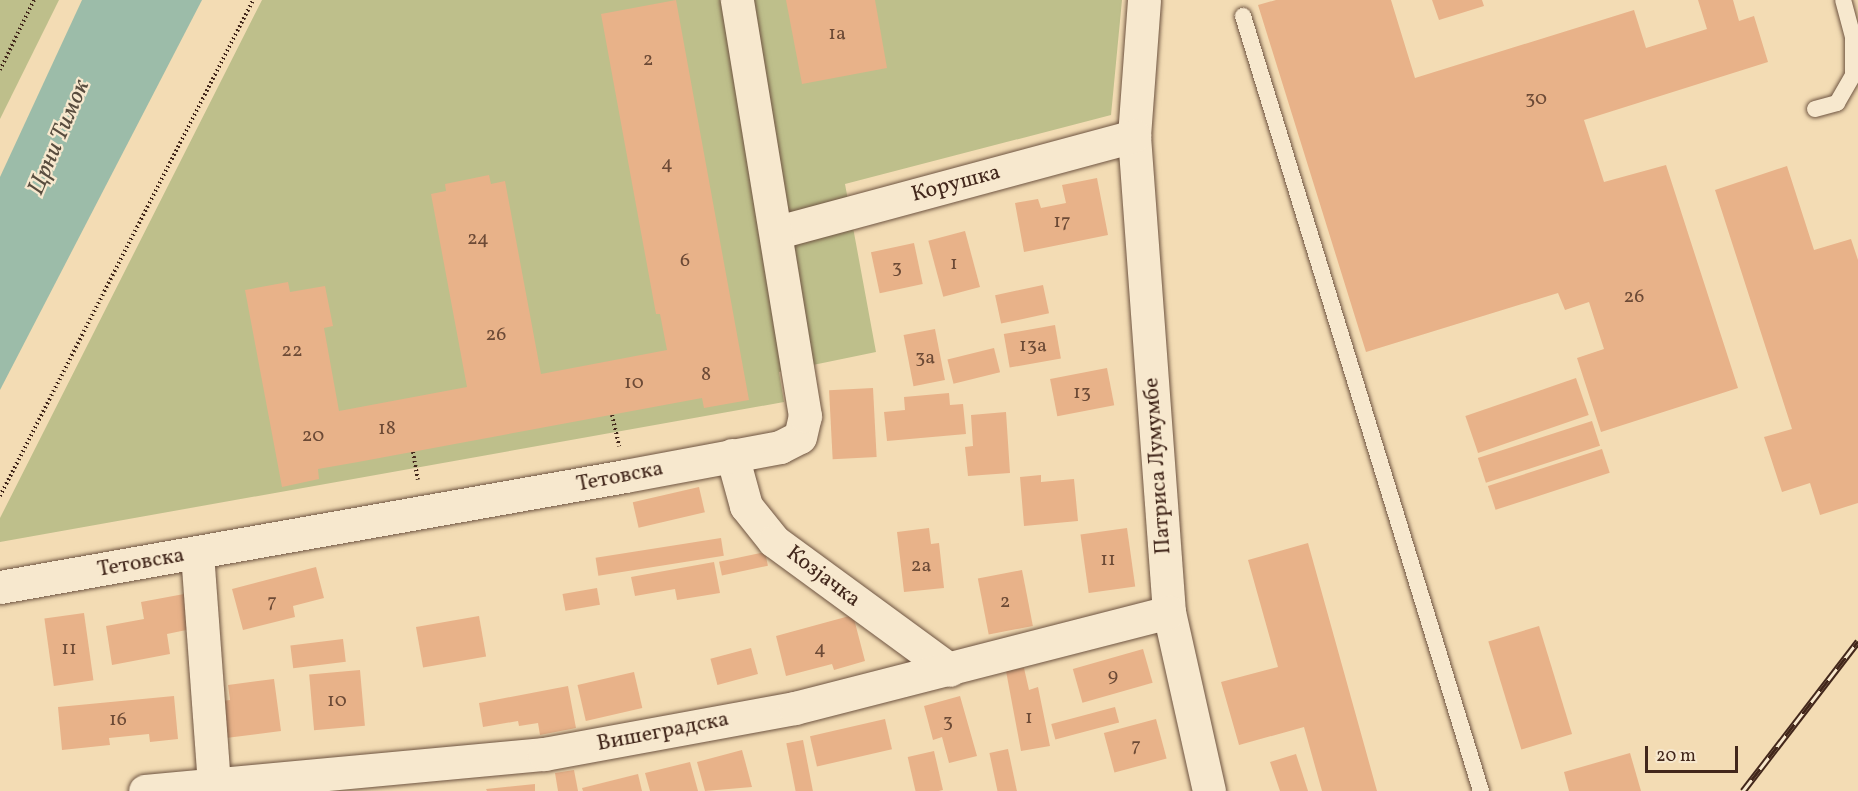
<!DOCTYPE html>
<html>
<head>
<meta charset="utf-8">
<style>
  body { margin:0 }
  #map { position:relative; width:1858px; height:791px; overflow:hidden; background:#f3dcb4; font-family:Vollkorn,serif }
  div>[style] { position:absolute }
  .green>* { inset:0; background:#bebf8b }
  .water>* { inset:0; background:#9cbca9 }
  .building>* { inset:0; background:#e8b289; transform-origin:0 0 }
  .path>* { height:4px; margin-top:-2px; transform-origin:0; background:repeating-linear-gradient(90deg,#42271b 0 1.5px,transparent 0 4.5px) }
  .roads { filter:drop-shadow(0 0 2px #6e5441) drop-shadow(0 0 2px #6e5441) }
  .service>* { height:16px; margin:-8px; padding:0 8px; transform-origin:8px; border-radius:8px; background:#f7e8ce }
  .minor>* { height:33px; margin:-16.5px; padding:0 16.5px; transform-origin:16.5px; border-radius:16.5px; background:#f7e8ce }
  .rail>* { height:7px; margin-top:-3.5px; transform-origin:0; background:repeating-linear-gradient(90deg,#f7e8ce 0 14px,#42271b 0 28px); box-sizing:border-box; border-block:2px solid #42271b }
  span { translate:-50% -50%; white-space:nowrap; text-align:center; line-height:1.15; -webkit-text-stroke:4.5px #f7e8ce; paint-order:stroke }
  .number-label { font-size:20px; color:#6c4a36 }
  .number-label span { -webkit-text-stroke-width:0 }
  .street-label { font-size:22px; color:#42271b }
  .water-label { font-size:24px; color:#584c3e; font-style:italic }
  .scale { position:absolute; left:1645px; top:746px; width:93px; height:27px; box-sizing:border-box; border:3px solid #42271b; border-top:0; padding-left:8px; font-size:18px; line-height:21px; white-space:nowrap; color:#42271b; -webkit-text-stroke:4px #f7e8ce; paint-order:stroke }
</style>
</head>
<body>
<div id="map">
  <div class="green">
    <i style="clip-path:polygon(0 0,59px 0,0 119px)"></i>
    <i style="clip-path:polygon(262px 0,1122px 0,1111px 115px,845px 184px,876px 352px,779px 372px,784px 402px,0 542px,0 518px)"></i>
  </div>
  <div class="water">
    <i style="clip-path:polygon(82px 0,202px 0,0 390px,0 177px)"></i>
  </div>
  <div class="building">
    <i style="clip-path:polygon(676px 0,749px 400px,704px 408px,702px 398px,358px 462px,318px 469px,319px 479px,282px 487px,245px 290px,288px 282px,290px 292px,325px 286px,333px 326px,324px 328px,339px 411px,467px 387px,431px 194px,446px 191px,445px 184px,489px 175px,491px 184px,505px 181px,541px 374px,667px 350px,660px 314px,656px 314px,601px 14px)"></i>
    <i style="clip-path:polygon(786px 0,875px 0,887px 68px,802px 84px)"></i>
    <i style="clip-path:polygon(1276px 0,1391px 0,1415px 78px,1634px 10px,1646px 48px,1707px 29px,1698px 0,1733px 0,1739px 21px,1754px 16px,1768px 62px,1584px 120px,1604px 182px,1666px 165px,1738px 388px,1601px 432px,1577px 358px,1604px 349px,1589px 302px,1565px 310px,1558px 293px,1366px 352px,1258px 5px)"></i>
    <i style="clip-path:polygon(1432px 0,1482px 0,1484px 6px,1439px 20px)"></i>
    <i style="clip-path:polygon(1787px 166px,1814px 250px,1851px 239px,1858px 260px,1858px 503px,1820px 515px,1810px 483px,1782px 492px,1764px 437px,1792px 429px,1715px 190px)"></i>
    <i style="clip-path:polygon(1097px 178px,1108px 235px,1024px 252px,1015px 203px,1038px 199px,1041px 208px,1066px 203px,1062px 185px)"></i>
    <i style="left:965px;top:231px;width:58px;height:38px;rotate:75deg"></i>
    <i style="left:914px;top:243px;width:42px;height:44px;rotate:78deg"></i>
    <i style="left:1043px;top:285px;width:29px;height:49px;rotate:78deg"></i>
    <i style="left:1055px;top:325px;width:34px;height:52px;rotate:80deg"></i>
    <i style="left:935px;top:329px;width:52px;height:32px;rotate:79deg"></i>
    <i style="left:994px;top:348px;width:25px;height:48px;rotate:76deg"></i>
    <i style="left:1107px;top:368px;width:38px;height:58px;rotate:79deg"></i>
    <i style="left:1576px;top:378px;width:39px;height:117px;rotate:71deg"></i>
    <i style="left:873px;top:388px;width:69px;height:44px;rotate:87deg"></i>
    <i style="clip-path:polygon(949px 393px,950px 405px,963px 404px,966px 434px,887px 441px,884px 412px,905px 410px,904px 397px)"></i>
    <i style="clip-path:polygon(1006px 412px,1010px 473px,968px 476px,965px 447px,973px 446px,971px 415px)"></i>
    <i style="left:1592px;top:421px;width:26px;height:120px;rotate:72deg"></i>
    <i style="left:1602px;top:449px;width:25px;height:120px;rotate:72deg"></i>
    <i style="clip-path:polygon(1041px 475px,1041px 482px,1074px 479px,1078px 521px,1024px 526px,1020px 477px)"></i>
    <i style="left:699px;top:487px;width:26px;height:68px;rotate:77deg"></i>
    <i style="clip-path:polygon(929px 528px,931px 544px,939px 543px,944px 588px,904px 592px,897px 532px)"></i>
    <i style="left:1127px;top:528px;width:59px;height:47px;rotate:82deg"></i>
    <i style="left:721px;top:538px;width:18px;height:127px;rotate:81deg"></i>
    <i style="clip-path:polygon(1308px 543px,1377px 791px,1322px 791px,1304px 727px,1239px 745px,1221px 682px,1278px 667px,1248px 560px)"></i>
    <i style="left:765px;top:552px;width:14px;height:47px;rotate:78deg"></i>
    <i style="clip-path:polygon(714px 562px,720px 593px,677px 600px,675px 589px,635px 596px,631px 577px)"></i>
    <i style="clip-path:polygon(316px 567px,324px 598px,293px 606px,295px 617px,243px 630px,232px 589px)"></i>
    <i style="left:1022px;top:570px;width:57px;height:45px;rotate:79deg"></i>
    <i style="left:597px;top:588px;width:17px;height:35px;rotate:80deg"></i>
    <i style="clip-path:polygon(184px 594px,191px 629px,167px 634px,170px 654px,112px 665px,106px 626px,144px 619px,141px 602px)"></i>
    <i style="left:84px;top:613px;width:68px;height:40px;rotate:82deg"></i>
    <i style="clip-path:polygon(853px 615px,865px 661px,834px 670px,832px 664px,786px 676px,776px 636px)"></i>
    <i style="left:479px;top:616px;width:41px;height:64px;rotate:80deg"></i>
    <i style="left:1539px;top:626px;width:113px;height:53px;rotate:73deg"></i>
    <i style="left:343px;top:639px;width:23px;height:53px;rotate:83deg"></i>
    <i style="left:751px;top:648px;width:27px;height:42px;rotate:75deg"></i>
    <i style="left:1143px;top:649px;width:35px;height:73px;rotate:74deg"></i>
    <i style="clip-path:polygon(1024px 668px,1029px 690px,1038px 687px,1050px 746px,1021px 751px,1006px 671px)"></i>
    <i style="left:360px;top:670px;width:56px;height:51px;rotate:85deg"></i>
    <i style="left:634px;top:672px;width:37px;height:58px;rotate:77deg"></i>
    <i style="clip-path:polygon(274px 679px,281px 731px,226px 738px,222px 701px,230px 700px,228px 685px)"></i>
    <i style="clip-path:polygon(568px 686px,576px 728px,540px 735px,538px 723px,519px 726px,518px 721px,483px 727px,479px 703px)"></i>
    <i style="clip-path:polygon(174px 696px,178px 739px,150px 742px,149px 734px,109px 738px,110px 745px,62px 750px,58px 707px)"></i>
    <i style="clip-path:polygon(960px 696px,977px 756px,949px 763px,942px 737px,933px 740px,924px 706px)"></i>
    <i style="left:1115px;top:707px;width:16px;height:66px;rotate:75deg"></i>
    <i style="left:885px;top:719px;width:31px;height:77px;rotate:77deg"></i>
    <i style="left:1156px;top:719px;width:41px;height:54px;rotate:75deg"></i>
    <i style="left:803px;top:740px;width:52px;height:17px;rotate:79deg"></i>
    <i style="left:1008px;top:749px;width:43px;height:19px;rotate:78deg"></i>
    <i style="clip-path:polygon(742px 750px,752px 787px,705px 791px,697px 762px)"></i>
    <i style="left:934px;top:751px;width:40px;height:27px;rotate:77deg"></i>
    <i style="clip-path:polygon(1630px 753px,1641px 791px,1569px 791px,1564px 772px)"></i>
    <i style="clip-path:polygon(1296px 754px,1308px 791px,1280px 791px,1270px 762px)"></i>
    <i style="clip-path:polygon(690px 762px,698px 791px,650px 791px,645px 773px)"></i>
    <i style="clip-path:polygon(574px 770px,578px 791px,558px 791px,555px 773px)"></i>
    <i style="clip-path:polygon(638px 774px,642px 791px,583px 791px,582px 788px)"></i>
    <i style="clip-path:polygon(535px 784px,535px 791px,487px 791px,486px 789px)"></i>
  </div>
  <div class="path">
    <i style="left:0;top:70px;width:78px;rotate:-64.1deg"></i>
    <i style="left:612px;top:415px;width:32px;rotate:77deg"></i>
    <i style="left:413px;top:452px;width:28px;rotate:80deg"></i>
    <i style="left:0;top:496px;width:557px;rotate:-62.97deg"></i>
  </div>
  <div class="roads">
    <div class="service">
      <i style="left:1243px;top:16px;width:811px;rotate:72.93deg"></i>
      <i style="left:1815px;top:109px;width:23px;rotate:-15deg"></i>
      <i style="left:1837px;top:103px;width:32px;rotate:-60deg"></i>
      <i style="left:1853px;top:75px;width:38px;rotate:-90deg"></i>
      <i style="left:1853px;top:37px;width:38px;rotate:-105deg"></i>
    </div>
    <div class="minor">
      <i style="left:1144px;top:0;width:136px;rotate:94.2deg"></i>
      <i style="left:1134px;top:136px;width:477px;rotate:85.8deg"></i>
      <i style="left:1169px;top:612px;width:183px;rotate:77.4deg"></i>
      <i style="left:778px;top:232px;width:369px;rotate:-15.1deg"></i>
      <i style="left:732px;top:455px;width:53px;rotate:74.6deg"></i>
      <i style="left:746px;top:506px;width:45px;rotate:51.3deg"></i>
      <i style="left:774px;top:541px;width:218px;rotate:36.2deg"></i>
      <i style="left:197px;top:553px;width:232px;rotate:85.8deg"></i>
      <i style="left:0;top:587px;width:635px;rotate:-10.07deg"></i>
      <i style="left:625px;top:476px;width:158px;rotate:-10.6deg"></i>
      <i style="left:780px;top:447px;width:22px;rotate:-27deg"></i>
      <i style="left:800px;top:437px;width:22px;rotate:-77deg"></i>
      <i style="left:805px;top:416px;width:422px;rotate:-99.3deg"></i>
      <i style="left:145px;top:791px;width:401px;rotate:-5.3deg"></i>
      <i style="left:544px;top:754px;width:255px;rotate:-10.4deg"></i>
      <i style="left:795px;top:708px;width:386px;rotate:-14.4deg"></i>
    </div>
  </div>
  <div class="rail">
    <i style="left:1743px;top:791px;width:189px;rotate:-52.5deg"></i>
  </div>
  <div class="number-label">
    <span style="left:837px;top:34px">1a</span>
    <span style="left:648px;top:60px">2</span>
    <span style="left:1536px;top:99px">30</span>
    <span style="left:667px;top:164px">4</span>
    <span style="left:1062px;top:222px">17</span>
    <span style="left:478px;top:239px">24</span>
    <span style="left:685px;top:261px">6</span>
    <span style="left:954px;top:264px">1</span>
    <span style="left:897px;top:268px">3</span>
    <span style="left:1634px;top:297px">26</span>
    <span style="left:496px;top:335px">26</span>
    <span style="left:1033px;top:346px">13a</span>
    <span style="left:292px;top:351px">22</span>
    <span style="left:925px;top:358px">3a</span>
    <span style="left:706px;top:375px">8</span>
    <span style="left:634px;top:383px">10</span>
    <span style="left:1082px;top:393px">13</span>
    <span style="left:387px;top:429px">18</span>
    <span style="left:313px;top:436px">20</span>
    <span style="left:1108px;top:560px">11</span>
    <span style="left:921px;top:566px">2a</span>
    <span style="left:272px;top:602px">7</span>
    <span style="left:1005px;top:602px">2</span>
    <span style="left:69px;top:649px">11</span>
    <span style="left:820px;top:649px">4</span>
    <span style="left:1113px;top:676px">9</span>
    <span style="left:337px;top:701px">10</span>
    <span style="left:1029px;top:718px">1</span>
    <span style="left:118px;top:720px">16</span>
    <span style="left:948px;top:722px">3</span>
    <span style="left:1136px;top:746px">7</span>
  </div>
  <div class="street-label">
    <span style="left:956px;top:184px;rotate:-15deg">Корушка</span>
    <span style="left:1158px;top:466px;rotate:-94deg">Патриса Лумумбе</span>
    <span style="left:620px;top:477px;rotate:-11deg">Тетовска</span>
    <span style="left:141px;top:563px;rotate:-10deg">Тетовска</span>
    <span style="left:823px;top:577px;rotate:37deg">Козјачка</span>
    <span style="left:663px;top:732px;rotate:-11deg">Вишеградска</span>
  </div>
  <div class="water-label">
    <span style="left:60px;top:138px;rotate:-67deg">Црни Тимок</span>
  </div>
  <div class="scale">20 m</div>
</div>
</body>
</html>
